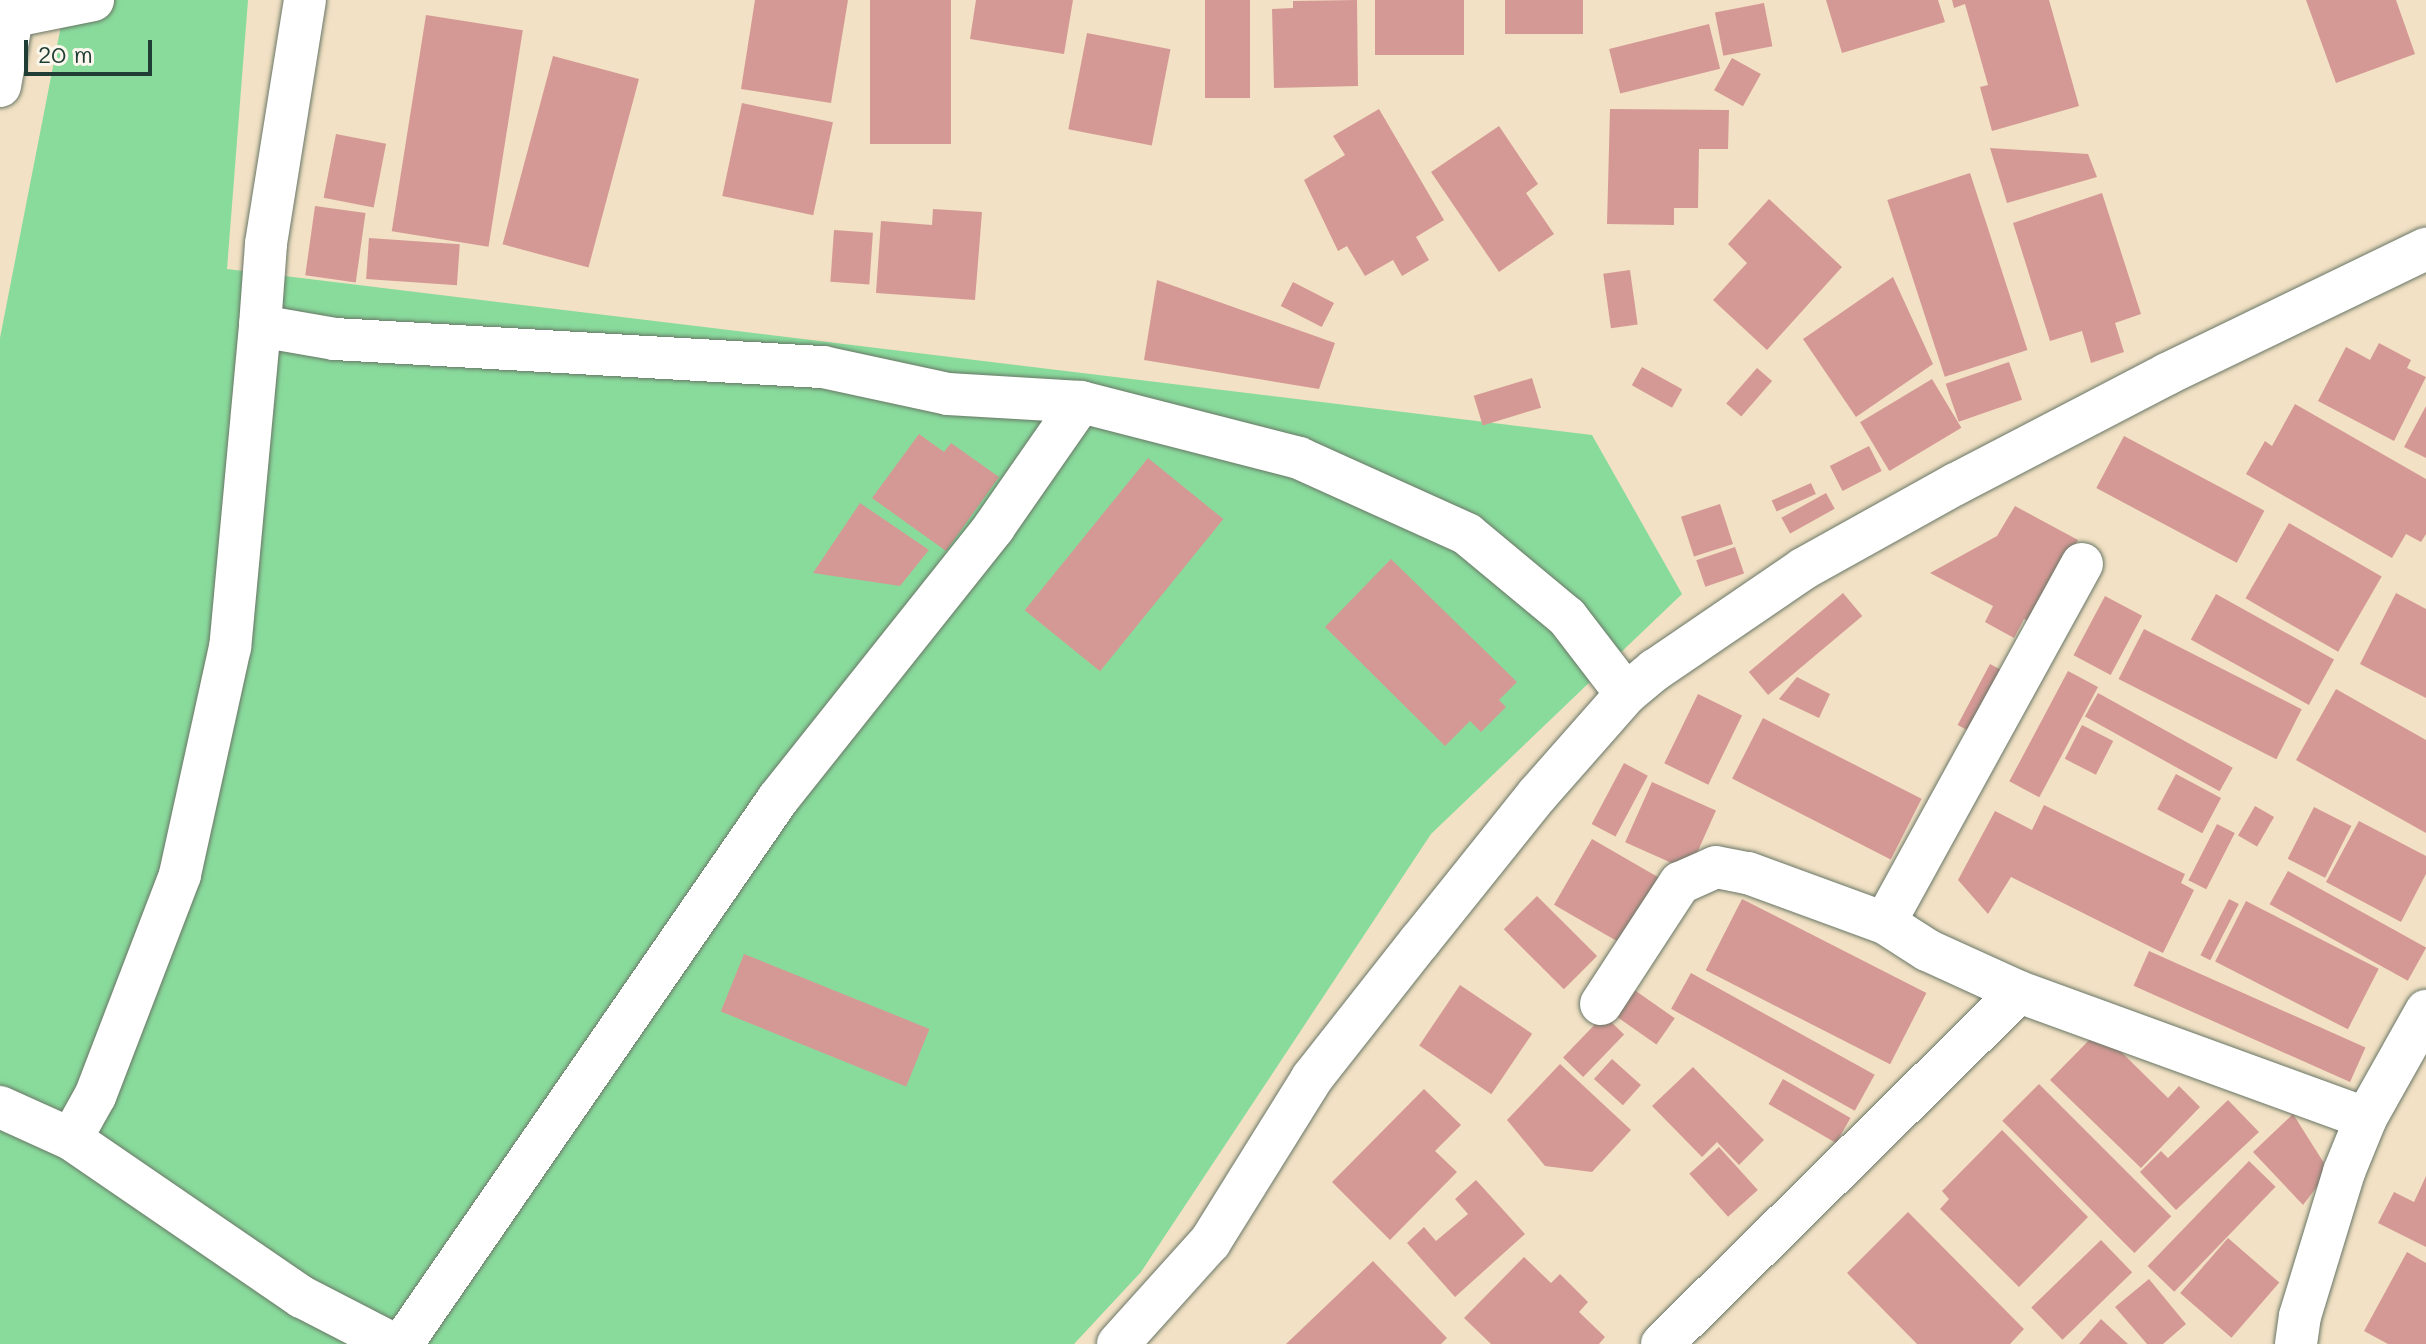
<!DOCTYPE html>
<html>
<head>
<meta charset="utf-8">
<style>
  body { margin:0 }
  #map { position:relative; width:2426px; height:1344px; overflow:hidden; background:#f2e1c4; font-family:Mali,sans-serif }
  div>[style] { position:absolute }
  .green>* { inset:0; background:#89db9c }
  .building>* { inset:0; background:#d59995; transform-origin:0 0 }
  .roads { filter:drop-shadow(0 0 2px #697666) drop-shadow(0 0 2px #697666) }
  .minor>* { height:42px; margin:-21px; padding:0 21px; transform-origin:21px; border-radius:21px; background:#fff }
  span { translate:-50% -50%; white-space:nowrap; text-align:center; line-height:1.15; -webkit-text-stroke:6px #fbf7ec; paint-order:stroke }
  .scale { position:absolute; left:24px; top:40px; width:128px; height:36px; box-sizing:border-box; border:4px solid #1f3d34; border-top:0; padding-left:10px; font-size:24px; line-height:28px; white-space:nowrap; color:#1f3d34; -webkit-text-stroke:6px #fbf7ec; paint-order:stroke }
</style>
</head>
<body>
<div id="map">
  <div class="green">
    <i style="clip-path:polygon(66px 0,248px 0,227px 269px,1592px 435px,1682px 594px,1431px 834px,1141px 1272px,1074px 1344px,0 1344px,0 338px)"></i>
  </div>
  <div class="building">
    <i style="clip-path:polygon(755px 0,848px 0,831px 103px,741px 89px)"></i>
    <i style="left:870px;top:0;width:81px;height:144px"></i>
    <i style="clip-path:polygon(976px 0,1073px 0,1064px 54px,970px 39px)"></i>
    <i style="left:1205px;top:0;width:45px;height:98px"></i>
    <i style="clip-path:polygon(1357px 0,1358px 86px,1274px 88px,1272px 9px,1293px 8px,1293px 1px)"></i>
    <i style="left:1375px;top:0;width:89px;height:55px"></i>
    <i style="left:1505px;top:0;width:78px;height:34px"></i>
    <i style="clip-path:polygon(1826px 0,1938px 0,1945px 22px,1842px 53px)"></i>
    <i style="clip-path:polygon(1952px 0,2049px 0,2079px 106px,1992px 131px,1980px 87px,1988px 85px,1965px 4px,1954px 8px)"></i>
    <i style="clip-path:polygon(2306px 0,2396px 0,2415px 54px,2336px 83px)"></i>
    <i style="left:1764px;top:3px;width:44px;height:50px;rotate:79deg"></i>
    <i style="left:426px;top:15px;width:98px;height:219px;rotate:9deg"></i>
    <i style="left:1709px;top:24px;width:46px;height:103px;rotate:76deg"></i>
    <i style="left:1087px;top:33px;width:85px;height:98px;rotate:11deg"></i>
    <i style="left:553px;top:56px;width:89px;height:195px;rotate:15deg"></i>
    <i style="left:1732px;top:58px;width:33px;height:37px;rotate:29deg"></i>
    <i style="left:742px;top:103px;width:93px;height:95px;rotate:12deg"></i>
    <i style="clip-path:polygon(1379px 109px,1444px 220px,1416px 237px,1429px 260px,1402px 276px,1393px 260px,1365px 276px,1347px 246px,1338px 251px,1304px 180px,1345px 155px,1333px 136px)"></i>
    <i style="clip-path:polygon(1610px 109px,1729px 110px,1728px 149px,1699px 149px,1698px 208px,1674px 208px,1674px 225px,1607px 224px)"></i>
    <i style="clip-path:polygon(1499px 126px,1538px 184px,1526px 193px,1554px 234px,1499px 272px,1431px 172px)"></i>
    <i style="left:336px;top:134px;width:51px;height:65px;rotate:11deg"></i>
    <i style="clip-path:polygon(1990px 148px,2088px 154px,2097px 177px,2007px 203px)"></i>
    <i style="left:1970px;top:173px;width:186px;height:87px;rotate:72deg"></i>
    <i style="clip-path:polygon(2102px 193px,2141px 314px,2115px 323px,2124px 352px,2091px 363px,2082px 331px,2050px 341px,2013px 223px)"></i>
    <i style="clip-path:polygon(1769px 199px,1842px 267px,1767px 350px,1713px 300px,1747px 263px,1728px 244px)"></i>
    <i style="left:315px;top:206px;width:51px;height:70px;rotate:8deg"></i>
    <i style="clip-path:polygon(933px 209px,982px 212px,975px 300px,876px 293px,881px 221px,932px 225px)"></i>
    <i style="left:834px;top:230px;width:39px;height:52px;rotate:4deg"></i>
    <i style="left:369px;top:238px;width:91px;height:41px;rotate:4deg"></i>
    <i style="left:1630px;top:270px;width:55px;height:27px;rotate:82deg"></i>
    <i style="clip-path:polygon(1893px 277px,1933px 364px,1856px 417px,1803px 339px)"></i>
    <i style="clip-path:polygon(1157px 280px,1335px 343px,1319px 389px,1144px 360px)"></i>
    <i style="left:1293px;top:282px;width:46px;height:27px;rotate:27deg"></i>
    <i style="clip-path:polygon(2379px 343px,2411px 360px,2407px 368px,2426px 377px,2394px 441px,2318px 401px,2346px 347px,2370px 360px)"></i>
    <i style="left:2009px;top:362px;width:40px;height:67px;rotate:71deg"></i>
    <i style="left:1642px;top:367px;width:46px;height:21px;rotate:29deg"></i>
    <i style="left:1757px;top:368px;width:20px;height:47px;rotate:41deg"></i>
    <i style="left:1532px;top:378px;width:31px;height:61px;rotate:73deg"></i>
    <i style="left:1932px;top:379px;width:57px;height:84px;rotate:59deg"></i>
    <i style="clip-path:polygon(2295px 404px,2426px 479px,2426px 534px,2421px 542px,2406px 534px,2392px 558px,2246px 474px,2265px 441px,2272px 446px)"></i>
    <i style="clip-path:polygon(2426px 406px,2426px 458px,2404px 447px)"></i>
    <i style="clip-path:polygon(919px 434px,944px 452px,951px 443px,999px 477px,946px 551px,872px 498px)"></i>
    <i style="left:2124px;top:436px;width:159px;height:59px;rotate:28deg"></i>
    <i style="left:1869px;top:446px;width:28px;height:44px;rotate:63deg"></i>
    <i style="left:1148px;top:458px;width:97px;height:196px;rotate:39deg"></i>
    <i style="left:1811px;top:483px;width:12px;height:43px;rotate:66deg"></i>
    <i style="left:1826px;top:493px;width:18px;height:51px;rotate:61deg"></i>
    <i style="clip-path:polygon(860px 503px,929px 550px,900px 586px,813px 573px)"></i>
    <i style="left:1720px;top:504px;width:42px;height:41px;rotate:72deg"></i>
    <i style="clip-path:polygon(2015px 506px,2078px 540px,2034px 624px,2024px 619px,2014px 638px,1985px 622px,1993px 606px,1930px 573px,1997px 536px)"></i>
    <i style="left:2289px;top:523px;width:107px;height:87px;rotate:30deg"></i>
    <i style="left:1735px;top:547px;width:28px;height:41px;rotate:71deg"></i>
    <i style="clip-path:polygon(1391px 559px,1517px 682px,1499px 700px,1506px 707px,1481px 732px,1470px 721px,1445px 746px,1325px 627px)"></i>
    <i style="left:1843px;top:593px;width:30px;height:123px;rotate:50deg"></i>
    <i style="clip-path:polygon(2396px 593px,2426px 609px,2426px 698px,2360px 664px)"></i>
    <i style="left:2216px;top:594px;width:135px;height:52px;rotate:29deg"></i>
    <i style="left:2105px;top:596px;width:42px;height:67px;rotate:28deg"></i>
    <i style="left:2144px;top:629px;width:177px;height:56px;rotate:27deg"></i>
    <i style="left:1990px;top:664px;width:24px;height:69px;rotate:28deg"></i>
    <i style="left:2068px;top:671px;width:34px;height:125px;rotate:28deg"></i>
    <i style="clip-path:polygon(1797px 677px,1830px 694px,1819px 718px,1779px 699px)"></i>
    <i style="clip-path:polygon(2336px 689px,2426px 740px,2426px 833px,2296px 760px)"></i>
    <i style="left:2098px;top:693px;width:154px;height:27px;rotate:29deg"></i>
    <i style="left:1698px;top:694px;width:49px;height:77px;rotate:26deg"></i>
    <i style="left:1763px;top:718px;width:178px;height:68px;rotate:27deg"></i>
    <i style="left:2082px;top:725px;width:35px;height:38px;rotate:27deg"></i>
    <i style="left:1624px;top:763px;width:27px;height:69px;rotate:28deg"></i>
    <i style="left:2176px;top:774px;width:51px;height:40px;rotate:28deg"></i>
    <i style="left:1652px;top:782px;width:70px;height:66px;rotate:24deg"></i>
    <i style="clip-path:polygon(2044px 805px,2185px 874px,2181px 883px,2194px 890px,2163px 953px,2011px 877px,1988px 914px,1958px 880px,1995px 811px,2032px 830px)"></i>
    <i style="left:2255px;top:806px;width:22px;height:34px;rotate:30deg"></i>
    <i style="left:2314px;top:807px;width:42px;height:58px;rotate:27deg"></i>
    <i style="clip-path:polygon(2359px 821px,2426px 856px,2426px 874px,2401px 922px,2326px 882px)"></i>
    <i style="left:2217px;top:824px;width:20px;height:63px;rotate:27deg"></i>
    <i style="left:1592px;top:839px;width:89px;height:76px;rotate:30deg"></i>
    <i style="left:2288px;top:871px;width:158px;height:38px;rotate:29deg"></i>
    <i style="left:1537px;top:896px;width:85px;height:47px;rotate:45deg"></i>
    <i style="left:1742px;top:899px;width:207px;height:80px;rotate:27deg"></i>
    <i style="left:2229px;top:899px;width:11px;height:63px;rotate:27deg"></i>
    <i style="left:2246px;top:901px;width:149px;height:68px;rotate:27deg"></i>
    <i style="left:2149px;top:951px;width:237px;height:38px;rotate:24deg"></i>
    <i style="left:744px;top:954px;width:200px;height:62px;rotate:22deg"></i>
    <i style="left:1691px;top:973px;width:210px;height:41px;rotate:29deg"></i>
    <i style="left:1460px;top:985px;width:87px;height:73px;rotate:34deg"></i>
    <i style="left:1633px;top:989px;width:51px;height:32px;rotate:35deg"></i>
    <i style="left:1604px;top:1015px;width:28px;height:59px;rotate:44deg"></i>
    <i style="clip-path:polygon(2099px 1030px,2168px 1098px,2179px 1086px,2200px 1107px,2141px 1168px,2050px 1080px)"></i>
    <i style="left:1612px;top:1059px;width:39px;height:27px;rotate:42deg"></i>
    <i style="clip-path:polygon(1560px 1064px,1631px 1130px,1592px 1172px,1545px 1166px,1507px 1120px)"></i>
    <i style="clip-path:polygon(1693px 1067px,1764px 1140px,1739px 1165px,1717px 1142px,1702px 1157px,1652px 1106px)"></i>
    <i style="left:1783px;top:1079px;width:78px;height:29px;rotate:30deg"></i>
    <i style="left:2039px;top:1084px;width:187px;height:52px;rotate:45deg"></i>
    <i style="clip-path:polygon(1424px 1089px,1461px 1125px,1435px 1151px,1457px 1172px,1390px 1240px,1332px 1182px)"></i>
    <i style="clip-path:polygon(2228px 1100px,2259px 1132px,2176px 1210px,2140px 1172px,2161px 1151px,2168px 1158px)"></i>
    <i style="clip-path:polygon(2293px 1114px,2329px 1171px,2303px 1205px,2253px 1152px)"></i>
    <i style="clip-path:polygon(2002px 1130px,2088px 1217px,2019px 1287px,1940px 1209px,1949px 1199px,1942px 1191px)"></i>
    <i style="left:1719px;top:1147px;width:58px;height:40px;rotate:48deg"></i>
    <i style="left:2249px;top:1161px;width:37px;height:146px;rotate:44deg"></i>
    <i style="clip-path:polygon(2426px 1176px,2426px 1247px,2378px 1223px,2394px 1192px,2414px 1202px)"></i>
    <i style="clip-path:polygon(1476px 1180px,1525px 1234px,1455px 1297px,1407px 1243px,1424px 1227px,1436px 1241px,1468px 1214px,1455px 1199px)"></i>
    <i style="clip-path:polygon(1908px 1212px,2024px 1329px,2010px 1344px,1917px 1344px,1847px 1273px)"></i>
    <i style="left:2228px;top:1238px;width:68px;height:73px;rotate:41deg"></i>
    <i style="left:2101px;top:1240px;width:45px;height:97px;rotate:46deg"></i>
    <i style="clip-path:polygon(2407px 1252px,2426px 1263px,2426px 1344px,2388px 1344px,2364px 1331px)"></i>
    <i style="clip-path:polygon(1524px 1257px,1551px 1283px,1560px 1274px,1588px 1302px,1579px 1312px,1605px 1337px,1599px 1344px,1491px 1344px,1464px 1318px)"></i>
    <i style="clip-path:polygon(1373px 1261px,1447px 1338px,1441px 1344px,1286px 1344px)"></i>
    <i style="clip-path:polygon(2149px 1279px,2186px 1324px,2163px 1344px,2147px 1344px,2115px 1307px)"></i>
    <i style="clip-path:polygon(2101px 1319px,2128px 1344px,2079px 1344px)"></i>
  </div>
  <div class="roads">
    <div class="minor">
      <i style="left:305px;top:0;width:247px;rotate:99.1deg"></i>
      <i style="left:266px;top:244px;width:82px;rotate:94.2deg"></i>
      <i style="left:260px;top:326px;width:76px;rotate:9.8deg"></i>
      <i style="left:335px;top:339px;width:489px;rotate:3.3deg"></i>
      <i style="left:823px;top:367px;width:128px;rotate:12.2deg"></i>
      <i style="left:948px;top:394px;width:133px;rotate:3.4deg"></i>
      <i style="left:1081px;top:402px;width:225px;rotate:14.4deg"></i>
      <i style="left:1299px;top:458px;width:184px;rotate:24.3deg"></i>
      <i style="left:1467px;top:534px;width:130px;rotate:39.7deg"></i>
      <i style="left:1567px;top:617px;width:97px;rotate:52.5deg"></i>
      <i style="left:0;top:19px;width:95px;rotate:-11.5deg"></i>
      <i style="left:0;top:86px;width:87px;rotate:-80.1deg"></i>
      <i style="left:260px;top:326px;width:322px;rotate:95.3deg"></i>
      <i style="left:230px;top:647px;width:233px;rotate:102.4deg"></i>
      <i style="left:180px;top:875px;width:237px;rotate:111deg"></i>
      <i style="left:95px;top:1096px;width:49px;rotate:119.2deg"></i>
      <i style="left:71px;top:1139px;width:280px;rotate:34.4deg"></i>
      <i style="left:302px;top:1297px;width:102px;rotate:27.3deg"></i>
      <i style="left:2082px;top:564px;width:409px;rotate:118.8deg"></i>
      <i style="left:1885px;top:923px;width:50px;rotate:32.7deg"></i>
      <i style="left:1927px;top:950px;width:101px;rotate:24.5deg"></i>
      <i style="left:2019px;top:992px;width:369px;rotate:20deg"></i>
      <i style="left:1601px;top:1004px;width:145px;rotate:-56.9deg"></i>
      <i style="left:1680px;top:883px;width:39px;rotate:-24deg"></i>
      <i style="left:1716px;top:867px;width:33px;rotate:11deg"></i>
      <i style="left:1748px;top:873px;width:146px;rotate:20.1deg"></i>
      <i style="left:0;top:1107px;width:78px;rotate:24.3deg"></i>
      <i style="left:402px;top:1344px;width:662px;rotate:-55.4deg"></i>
      <i style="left:778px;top:799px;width:347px;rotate:-51.5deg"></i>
      <i style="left:994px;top:527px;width:152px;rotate:-55.2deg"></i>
      <i style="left:1118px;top:1344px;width:137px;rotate:-48deg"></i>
      <i style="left:1210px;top:1242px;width:193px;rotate:-58.1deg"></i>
      <i style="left:1312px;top:1078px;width:174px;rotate:-51.8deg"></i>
      <i style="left:1420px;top:941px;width:187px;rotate:-51.3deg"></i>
      <i style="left:1537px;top:795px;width:135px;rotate:-48.6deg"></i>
      <i style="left:1626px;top:694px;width:38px;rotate:-40deg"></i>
      <i style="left:1655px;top:670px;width:179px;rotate:-34.3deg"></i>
      <i style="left:1803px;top:569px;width:175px;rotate:-29.1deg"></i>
      <i style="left:1956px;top:484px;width:238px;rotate:-27.5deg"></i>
      <i style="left:2167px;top:374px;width:288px;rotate:-25.8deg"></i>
      <i style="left:1662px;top:1344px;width:501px;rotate:-44.6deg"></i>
      <i style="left:2296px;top:1344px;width:28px;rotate:-82deg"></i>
      <i style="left:2300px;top:1316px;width:151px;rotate:-73deg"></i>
      <i style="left:2344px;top:1172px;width:58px;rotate:-67.8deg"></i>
      <i style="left:2366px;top:1118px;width:123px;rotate:-60.7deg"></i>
    </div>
  </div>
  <div class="scale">20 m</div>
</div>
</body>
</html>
